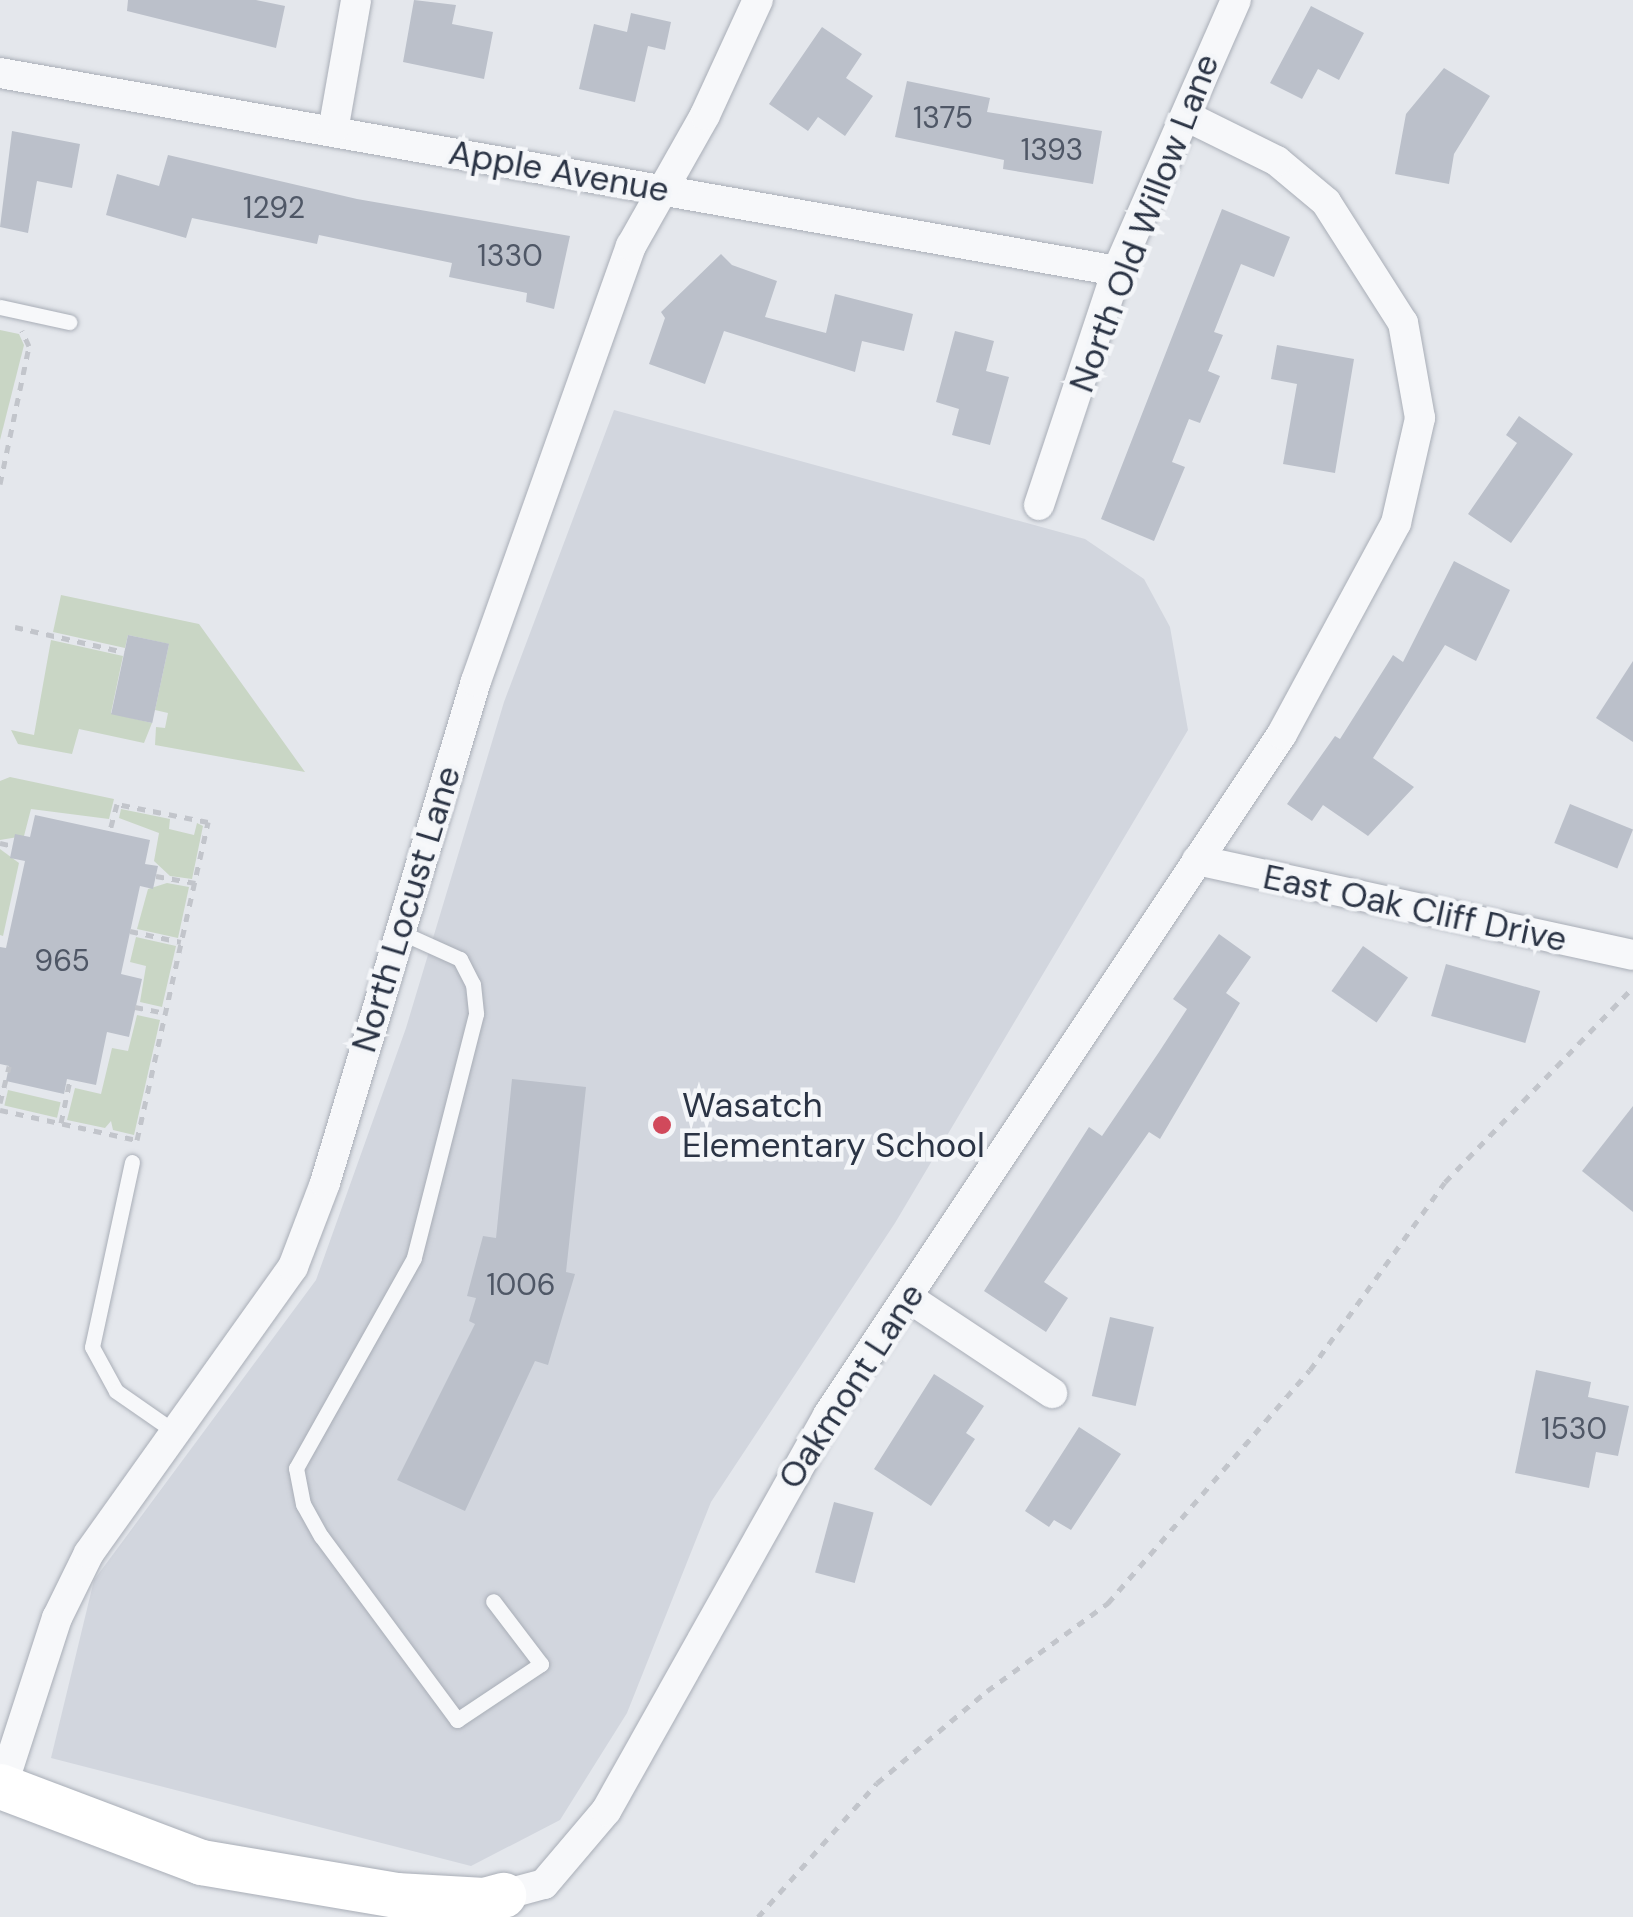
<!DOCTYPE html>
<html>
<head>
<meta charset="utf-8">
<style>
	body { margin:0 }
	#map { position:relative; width:1633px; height:1917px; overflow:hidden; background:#e4e7ec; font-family:"DM Sans",sans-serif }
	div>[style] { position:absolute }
	.built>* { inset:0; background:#d2d6de }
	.green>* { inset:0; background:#c9d6c5; transform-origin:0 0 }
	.building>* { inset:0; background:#bbc0ca; transform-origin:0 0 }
	.path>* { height:5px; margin-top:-2.5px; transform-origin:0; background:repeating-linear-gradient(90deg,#c2c5cb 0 8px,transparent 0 16px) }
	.roads { filter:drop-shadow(0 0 2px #a9aeb7) drop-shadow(0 0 2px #a9aeb7) }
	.lane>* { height:15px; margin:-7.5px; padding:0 7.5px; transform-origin:7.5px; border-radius:7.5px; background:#f7f8fa }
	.street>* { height:30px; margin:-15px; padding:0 15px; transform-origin:15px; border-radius:15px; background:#f7f8fa }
	.secondary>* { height:45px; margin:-22.5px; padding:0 22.5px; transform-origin:22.5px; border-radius:22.5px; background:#fff }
	.dots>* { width:28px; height:28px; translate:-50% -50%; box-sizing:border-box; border:5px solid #f4f6f9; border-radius:50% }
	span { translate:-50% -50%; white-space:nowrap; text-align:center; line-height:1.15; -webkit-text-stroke:9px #f4f6f9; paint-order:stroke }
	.number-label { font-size:30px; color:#4f5766 }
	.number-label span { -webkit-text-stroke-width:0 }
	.street-label { font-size:35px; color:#2b3445 }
	.poi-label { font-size:35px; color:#2b3445 }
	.left { translate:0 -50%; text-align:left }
</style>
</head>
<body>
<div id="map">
	<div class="built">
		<i style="clip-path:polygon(614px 410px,1085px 539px,1144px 579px,1170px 627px,1188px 730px,895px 1223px,711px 1502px,627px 1713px,560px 1820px,471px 1866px,51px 1758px,94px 1580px,316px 1280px,406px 1028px,504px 702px)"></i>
	</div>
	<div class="green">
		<i style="clip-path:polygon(0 330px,19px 334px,24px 345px,0 440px)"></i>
		<i style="clip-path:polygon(61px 595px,199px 624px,305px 772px,155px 745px,156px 727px,165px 728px,168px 713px,155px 710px,169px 644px,128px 635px,125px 648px,53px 632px)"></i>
		<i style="clip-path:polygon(51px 640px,123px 656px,111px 713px,152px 723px,144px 743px,79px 729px,72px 754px,18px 744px,11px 730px,34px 735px)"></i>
		<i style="clip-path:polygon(10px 777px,114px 799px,109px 819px,31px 809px,24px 836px,0 840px,0 781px)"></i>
		<i style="clip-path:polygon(121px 809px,170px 819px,169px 829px,194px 835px,197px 823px,203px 826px,192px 879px,170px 876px,154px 861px,159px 833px,119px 818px)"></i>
		<i style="clip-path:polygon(0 849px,19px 863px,3px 936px,0 935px)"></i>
		<i style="clip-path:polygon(167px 883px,189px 887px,178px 938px,137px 929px,148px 889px)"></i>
		<i style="clip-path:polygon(136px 937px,176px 946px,162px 1007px,140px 1002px,146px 966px,130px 962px)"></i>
		<i style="clip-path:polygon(137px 1015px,160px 1020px,134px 1135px,113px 1130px,111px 1121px,105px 1128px,67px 1120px,75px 1088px,101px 1094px,112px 1048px,128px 1051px)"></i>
		<i style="left:8px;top:1090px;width:54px;height:16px;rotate:13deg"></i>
	</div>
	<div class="building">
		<i style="clip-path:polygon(128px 0,256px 0,285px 6px,276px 48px,127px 11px)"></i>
		<i style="clip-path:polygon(414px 0,456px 5px,452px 24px,493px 32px,484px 79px,403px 62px)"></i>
		<i style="clip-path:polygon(1311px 6px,1364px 33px,1339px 80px,1318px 69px,1302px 99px,1270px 83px)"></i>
		<i style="clip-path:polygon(631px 13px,671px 22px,665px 50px,648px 46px,635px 102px,579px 89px,594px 24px,627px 32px)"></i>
		<i style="clip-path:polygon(822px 27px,862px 54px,846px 78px,873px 96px,845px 136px,818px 117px,808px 131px,769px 104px)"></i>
		<i style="clip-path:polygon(1444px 68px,1490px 96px,1454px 154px,1449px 184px,1395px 174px,1406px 114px)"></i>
		<i style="clip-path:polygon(907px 81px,990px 98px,987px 112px,1102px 131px,1093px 184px,1003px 169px,1004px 160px,895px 137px)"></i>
		<i style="clip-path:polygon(12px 131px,80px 144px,72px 188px,37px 181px,28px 233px,0 227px)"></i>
		<i style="clip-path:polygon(168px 155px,357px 199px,570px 236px,554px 309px,526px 302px,527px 293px,449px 277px,452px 263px,319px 235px,317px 244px,192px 218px,186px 238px,106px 215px,117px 174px,159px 186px)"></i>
		<i style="clip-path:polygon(1222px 209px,1290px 237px,1274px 277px,1241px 264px,1214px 332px,1223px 335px,1208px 371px,1220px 376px,1200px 423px,1189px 419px,1172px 462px,1185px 467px,1154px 541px,1101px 519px)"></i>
		<i style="clip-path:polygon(721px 254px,732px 265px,777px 281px,765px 317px,826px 333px,835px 294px,913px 314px,904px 351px,862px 341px,855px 372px,724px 331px,705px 384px,649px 364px,665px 318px,661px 312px)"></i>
		<i style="clip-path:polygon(955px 331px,994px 341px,986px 371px,1009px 377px,990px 445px,952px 435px,959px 409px,936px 402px)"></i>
		<i style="clip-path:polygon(1277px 345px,1354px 359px,1335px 473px,1283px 464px,1297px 384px,1271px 379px)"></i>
		<i style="clip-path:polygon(1519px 416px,1573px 454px,1511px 543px,1468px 514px,1517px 443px,1506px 435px)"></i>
		<i style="clip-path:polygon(1454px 561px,1510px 590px,1476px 661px,1445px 645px,1373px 758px,1414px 787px,1368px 836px,1323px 805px,1312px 821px,1287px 804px,1335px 736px,1340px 739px,1393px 655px,1403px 662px)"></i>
		<i style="left:128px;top:635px;width:42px;height:81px;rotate:12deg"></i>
		<i style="clip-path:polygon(1633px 661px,1633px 742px,1596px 718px)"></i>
		<i style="left:1570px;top:804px;width:68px;height:42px;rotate:22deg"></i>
		<i style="clip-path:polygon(35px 815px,150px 840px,145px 864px,158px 866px,153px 889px,140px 886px,121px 974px,142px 979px,129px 1037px,107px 1032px,96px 1085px,67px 1079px,64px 1094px,6px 1081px,9px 1066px,0 1064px,0 947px,6px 948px,25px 861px,10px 858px,15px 834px,30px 837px)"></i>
		<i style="clip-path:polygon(1219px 934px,1251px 957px,1226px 993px,1240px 1003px,1160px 1139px,1149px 1132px,1044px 1282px,1068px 1298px,1046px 1332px,984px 1291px,1089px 1127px,1102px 1136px,1159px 1052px,1187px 1009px,1173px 999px)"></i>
		<i style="left:1363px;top:946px;width:55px;height:55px;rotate:35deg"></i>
		<i style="left:1446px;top:964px;width:98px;height:54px;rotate:16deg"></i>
		<i style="clip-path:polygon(512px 1079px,586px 1087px,566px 1272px,575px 1274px,548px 1365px,535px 1361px,465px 1511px,397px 1480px,475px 1324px,469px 1321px,476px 1298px,467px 1296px,483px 1236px,496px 1238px)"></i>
		<i style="clip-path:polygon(1633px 1106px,1633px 1212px,1582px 1171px)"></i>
		<i style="left:1110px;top:1317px;width:45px;height:81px;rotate:13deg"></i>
		<i style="clip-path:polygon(1536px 1370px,1591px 1382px,1588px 1397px,1629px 1406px,1618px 1456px,1596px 1452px,1589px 1488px,1515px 1473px)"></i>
		<i style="clip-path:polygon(934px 1374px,984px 1406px,966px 1433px,975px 1439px,931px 1506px,874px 1469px)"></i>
		<i style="clip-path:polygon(1079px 1427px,1121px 1454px,1071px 1530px,1054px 1520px,1049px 1527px,1025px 1511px)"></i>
		<i style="left:834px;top:1502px;width:41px;height:73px;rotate:15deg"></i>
	</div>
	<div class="path">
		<i style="left:0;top:484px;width:141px;rotate:-78.1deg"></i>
		<i style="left:29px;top:346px;width:17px;rotate:-115deg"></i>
		<i style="left:15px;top:627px;width:112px;rotate:12.9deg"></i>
		<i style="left:0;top:843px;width:13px;rotate:13deg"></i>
		<i style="left:156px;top:876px;width:40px;rotate:10deg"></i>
		<i style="left:130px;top:931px;width:52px;rotate:12.2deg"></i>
		<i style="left:135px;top:1007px;width:32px;rotate:11deg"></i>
		<i style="left:0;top:1103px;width:38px;rotate:-76deg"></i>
		<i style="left:0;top:1110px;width:140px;rotate:12.4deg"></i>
		<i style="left:137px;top:1140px;width:326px;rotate:-77.4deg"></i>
		<i style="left:208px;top:822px;width:93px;rotate:-168.8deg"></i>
		<i style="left:117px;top:804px;width:28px;rotate:105deg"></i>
		<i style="left:61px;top:1123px;width:44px;rotate:-78.2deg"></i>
		<i style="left:758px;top:1917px;width:179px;rotate:-48.4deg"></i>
		<i style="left:877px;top:1783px;width:143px;rotate:-39.9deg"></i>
		<i style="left:987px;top:1691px;width:150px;rotate:-36deg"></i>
		<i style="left:1108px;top:1603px;width:308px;rotate:-49.1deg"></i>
		<i style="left:1310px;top:1370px;width:231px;rotate:-54.3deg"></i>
		<i style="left:1445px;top:1182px;width:271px;rotate:-46deg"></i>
	</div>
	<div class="roads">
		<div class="lane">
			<i style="left:0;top:307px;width:71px;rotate:12.3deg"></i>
			<i style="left:398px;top:931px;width:68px;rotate:24.3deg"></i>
			<i style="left:460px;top:959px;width:28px;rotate:63deg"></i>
			<i style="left:473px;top:984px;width:30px;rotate:84deg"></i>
			<i style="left:476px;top:1014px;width:252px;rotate:104.3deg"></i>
			<i style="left:414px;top:1258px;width:241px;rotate:119.3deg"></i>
			<i style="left:296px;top:1468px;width:37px;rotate:79deg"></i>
			<i style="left:303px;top:1504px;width:37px;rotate:61deg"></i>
			<i style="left:321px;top:1536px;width:229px;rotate:53.5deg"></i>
			<i style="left:457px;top:1720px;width:101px;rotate:-33.7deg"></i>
			<i style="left:541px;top:1664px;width:79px;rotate:-127.3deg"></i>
			<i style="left:132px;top:1162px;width:189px;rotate:102.2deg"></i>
			<i style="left:92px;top:1347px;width:50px;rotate:61.4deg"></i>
			<i style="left:116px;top:1391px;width:72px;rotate:34.8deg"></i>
		</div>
		<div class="street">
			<i style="left:0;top:73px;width:1134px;rotate:10.05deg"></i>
			<i style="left:333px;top:131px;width:133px;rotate:-80deg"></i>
			<i style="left:1039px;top:505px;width:247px;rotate:-71.6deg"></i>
			<i style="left:1117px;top:271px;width:296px;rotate:-66.3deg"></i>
			<i style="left:1197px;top:860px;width:446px;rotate:12.3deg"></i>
			<i style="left:909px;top:1298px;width:172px;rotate:33.6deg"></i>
			<i style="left:2px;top:1787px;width:178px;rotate:-72deg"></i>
			<i style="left:57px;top:1618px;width:72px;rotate:-63.8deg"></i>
			<i style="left:89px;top:1553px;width:351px;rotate:-54.5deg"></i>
			<i style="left:293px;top:1267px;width:90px;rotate:-69.1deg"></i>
			<i style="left:325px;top:1183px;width:524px;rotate:-73.26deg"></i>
			<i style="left:476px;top:681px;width:462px;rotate:-70.4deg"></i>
			<i style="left:631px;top:246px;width:150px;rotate:-60.5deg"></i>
			<i style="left:705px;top:115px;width:127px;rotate:-65.3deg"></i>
			<i style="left:503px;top:1895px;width:42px;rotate:-15deg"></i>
			<i style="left:544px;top:1884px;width:96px;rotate:-49.7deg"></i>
			<i style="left:606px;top:1811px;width:454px;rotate:-60.7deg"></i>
			<i style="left:828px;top:1415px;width:818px;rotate:-56.31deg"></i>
			<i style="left:1282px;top:734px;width:240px;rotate:-61.6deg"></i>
			<i style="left:1396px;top:523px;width:108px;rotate:-77.1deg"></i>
			<i style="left:1420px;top:418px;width:97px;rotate:-100.1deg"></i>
			<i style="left:1403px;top:323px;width:143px;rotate:-122.5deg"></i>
			<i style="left:1326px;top:202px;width:64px;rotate:-140.1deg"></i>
			<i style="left:1277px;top:161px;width:99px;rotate:-153.7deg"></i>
		</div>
		<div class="secondary">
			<i style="left:0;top:1786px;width:215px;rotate:20.7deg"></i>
			<i style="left:201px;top:1862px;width:198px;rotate:9.6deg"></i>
			<i style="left:396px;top:1895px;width:88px;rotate:3.3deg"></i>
			<i style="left:484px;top:1900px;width:20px;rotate:-15deg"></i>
		</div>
	</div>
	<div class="dots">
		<i style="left:662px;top:1125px;background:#d1495b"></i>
	</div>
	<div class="number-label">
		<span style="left:943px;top:118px">1375</span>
		<span style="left:1052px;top:150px">1393</span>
		<span style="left:274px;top:208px">1292</span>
		<span style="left:510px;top:256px">1330</span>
		<span style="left:62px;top:961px">965</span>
		<span style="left:521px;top:1285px">1006</span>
		<span style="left:1574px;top:1429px">1530</span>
	</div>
	<div class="street-label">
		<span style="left:559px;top:171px;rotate:10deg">Apple Avenue</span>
		<span style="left:1144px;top:223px;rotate:-69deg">North Old Willow Lane</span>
		<span style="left:1415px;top:908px;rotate:12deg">East Oak Cliff Drive</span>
		<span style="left:406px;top:909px;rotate:-73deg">North Locust Lane</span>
		<span style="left:851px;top:1386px;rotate:-57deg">Oakmont Lane</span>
	</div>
	<div class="poi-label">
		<span class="left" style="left:682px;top:1125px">Wasatch<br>Elementary School</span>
	</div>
</div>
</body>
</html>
